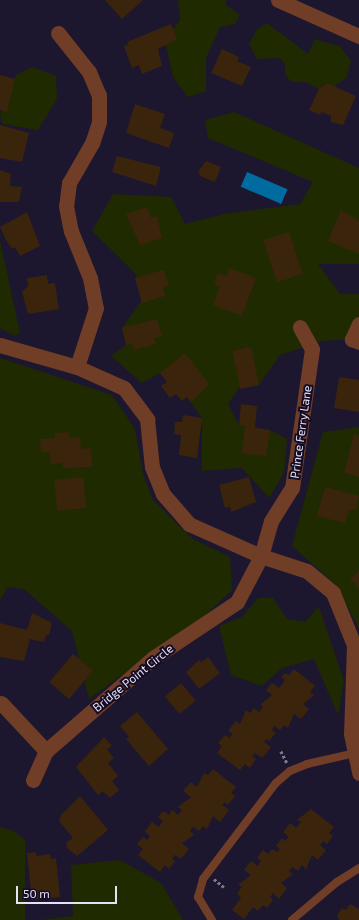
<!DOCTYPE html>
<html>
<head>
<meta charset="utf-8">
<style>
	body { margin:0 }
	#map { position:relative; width:359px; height:920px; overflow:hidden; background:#1d162f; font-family:"Exo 2",sans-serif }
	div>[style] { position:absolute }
	.green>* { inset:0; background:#202a01 }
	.water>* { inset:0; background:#006ba0; transform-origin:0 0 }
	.building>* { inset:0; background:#3b240c; transform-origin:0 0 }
	.path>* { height:2.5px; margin-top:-1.25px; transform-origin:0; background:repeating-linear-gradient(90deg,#7f798f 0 3px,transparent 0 5px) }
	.lane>* { height:8px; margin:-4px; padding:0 4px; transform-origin:4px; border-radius:4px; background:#703d26 }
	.street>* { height:15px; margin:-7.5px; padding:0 7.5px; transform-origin:7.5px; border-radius:7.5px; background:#703d26 }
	span { translate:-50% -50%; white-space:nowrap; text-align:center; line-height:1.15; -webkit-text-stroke:4px #140c25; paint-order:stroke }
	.street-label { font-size:12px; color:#e6e2f5 }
	.scale { position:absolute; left:16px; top:886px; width:101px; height:18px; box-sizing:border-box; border:2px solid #e6e2f5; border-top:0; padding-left:5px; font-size:12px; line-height:14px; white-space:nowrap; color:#e6e2f5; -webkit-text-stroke:3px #140c25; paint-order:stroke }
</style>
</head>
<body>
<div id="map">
	<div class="green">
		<i style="clip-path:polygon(178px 0,226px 0,226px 5px,240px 15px,235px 24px,220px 27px,206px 58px,206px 91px,188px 97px,173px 77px,165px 40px,180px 20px)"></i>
		<i style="clip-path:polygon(267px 23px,308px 54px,315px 39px,339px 46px,351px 60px,347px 77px,332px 88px,327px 83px,323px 85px,321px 90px,305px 82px,292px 82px,285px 75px,285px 64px,280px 58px,257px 59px,249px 44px,257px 29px)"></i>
		<i style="clip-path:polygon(32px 67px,56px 76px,57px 99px,38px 130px,2px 124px,0 114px,16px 75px)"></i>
		<i style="clip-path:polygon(234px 112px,359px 168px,359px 264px,318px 264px,340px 294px,359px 294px,359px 324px,352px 339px,323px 341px,280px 355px,259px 385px,239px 388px,228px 404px,239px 425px,270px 430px,287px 439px,284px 473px,269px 498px,242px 468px,202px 471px,202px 418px,187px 397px,160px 373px,142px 383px,111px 356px,126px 345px,122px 328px,142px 300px,136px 274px,92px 231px,113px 194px,171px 197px,185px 224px,224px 214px,300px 204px,313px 182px,208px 138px,205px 120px)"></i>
		<i style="clip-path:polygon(0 240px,20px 333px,15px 336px,0 328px)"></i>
		<i style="clip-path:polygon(0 358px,112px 395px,135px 429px,143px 473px,153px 500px,193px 539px,230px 557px,232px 590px,209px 612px,89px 699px,72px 631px,24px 589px,8px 587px,0 600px)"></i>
		<i style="clip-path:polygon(359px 427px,359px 629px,337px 586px,292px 546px,323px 432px)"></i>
		<i style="clip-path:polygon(258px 598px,273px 598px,287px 619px,305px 622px,319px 607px,344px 681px,338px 715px,314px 659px,282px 668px,262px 686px,231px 675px,219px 626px,242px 617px)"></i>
		<i style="clip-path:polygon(0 827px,11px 830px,25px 839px,25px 920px,0 920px)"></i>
		<i style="clip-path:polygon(120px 860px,161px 883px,183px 920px,41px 920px,73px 916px,71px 865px)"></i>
	</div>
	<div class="water">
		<i style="left:247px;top:172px;width:44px;height:16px;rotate:23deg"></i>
	</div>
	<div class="building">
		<i style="clip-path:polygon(105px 0,143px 0,122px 19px)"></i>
		<i style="clip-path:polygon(171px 24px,177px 39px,158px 49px,162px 66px,142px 74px,139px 65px,132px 68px,124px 46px,128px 45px,127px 42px)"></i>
		<i style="clip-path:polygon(222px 49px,239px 57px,237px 61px,251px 67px,242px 86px,211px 73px)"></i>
		<i style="clip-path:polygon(0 75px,15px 79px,7px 112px,0 110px)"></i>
		<i style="clip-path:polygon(327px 83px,356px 96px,343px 125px,331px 122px,331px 116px,322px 112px,320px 115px,309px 110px,319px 89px)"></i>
		<i style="clip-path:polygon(135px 104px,165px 114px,160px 128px,174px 133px,169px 148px,126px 133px)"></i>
		<i style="clip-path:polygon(0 125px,29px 133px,22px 162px,0 158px)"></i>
		<i style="clip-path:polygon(117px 156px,161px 167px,156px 186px,112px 172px)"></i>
		<i style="clip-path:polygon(206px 161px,221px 167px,215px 182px,200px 176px,198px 172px)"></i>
		<i style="clip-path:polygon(0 170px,11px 174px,10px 186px,22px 187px,19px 202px,0 202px)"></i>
		<i style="clip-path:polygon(147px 207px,151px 218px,157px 216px,162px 238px,140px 245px,126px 214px)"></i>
		<i style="clip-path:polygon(341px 210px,359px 221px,359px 254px,328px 241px)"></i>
		<i style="clip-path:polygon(27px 212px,40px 246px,20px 256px,15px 247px,12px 249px,6px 240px,0 227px)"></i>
		<i style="left:289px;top:232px;width:44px;height:27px;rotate:72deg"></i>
		<i style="clip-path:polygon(229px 268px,256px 278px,242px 316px,213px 305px,220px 286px,214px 284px,218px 273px,227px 276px)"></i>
		<i style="clip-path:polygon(164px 270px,169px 285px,163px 287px,165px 296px,142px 303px,135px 278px)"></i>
		<i style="clip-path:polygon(47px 275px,48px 284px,55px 283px,59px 309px,28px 314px,22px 292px,28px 286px,27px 278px)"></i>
		<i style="clip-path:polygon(157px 319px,162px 336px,154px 338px,156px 344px,134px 350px,132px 343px,126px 345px,122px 328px)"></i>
		<i style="left:251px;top:347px;width:39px;height:19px;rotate:78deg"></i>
		<i style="clip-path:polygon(185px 353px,209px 384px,191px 402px,187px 397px,182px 401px,176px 394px,170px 398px,161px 386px,167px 382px,160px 373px)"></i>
		<i style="clip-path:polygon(339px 377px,359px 380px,359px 412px,334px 408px)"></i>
		<i style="clip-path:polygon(241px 404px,257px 406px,255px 428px,270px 430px,266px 456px,242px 453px,245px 426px,239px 425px)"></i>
		<i style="clip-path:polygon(183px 415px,202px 418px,197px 458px,179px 455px,181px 435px,174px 434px,175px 422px,182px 422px)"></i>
		<i style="clip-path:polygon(69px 432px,70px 438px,80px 437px,81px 449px,91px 448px,92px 467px,63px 468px,63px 463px,51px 464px,50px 452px,41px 452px,40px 439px,55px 438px,55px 433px)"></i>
		<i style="clip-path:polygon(354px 434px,359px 435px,359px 477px,344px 473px)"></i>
		<i style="left:83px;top:477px;width:31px;height:29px;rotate:84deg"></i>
		<i style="clip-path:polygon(249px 477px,256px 502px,231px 512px,230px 507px,225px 508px,219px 485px)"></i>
		<i style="clip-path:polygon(325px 487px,359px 496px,356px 510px,349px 509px,345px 523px,317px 516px)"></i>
		<i style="clip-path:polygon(359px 571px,359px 589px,350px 579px)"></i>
		<i style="clip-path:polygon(32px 613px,52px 623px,49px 635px,46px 635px,44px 642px,30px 639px,24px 661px,0 657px,0 623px,27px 630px)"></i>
		<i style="left:73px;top:654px;width:26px;height:37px;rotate:40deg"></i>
		<i style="clip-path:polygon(208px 657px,220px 673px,199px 689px,186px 672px,199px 660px,202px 662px)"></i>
		<i style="clip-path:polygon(294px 669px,315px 686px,310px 692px,314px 695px,303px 704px,309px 709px,301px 719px,294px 714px,288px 728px,284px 725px,280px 730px,274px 726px,272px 730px,276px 733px,269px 741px,267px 739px,264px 742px,271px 747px,262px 758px,255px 753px,252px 757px,256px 759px,250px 768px,245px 764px,240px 770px,217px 753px,222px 746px,218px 743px,225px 735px,229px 738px,233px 734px,228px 731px,236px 721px,240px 724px,246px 710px,250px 713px,254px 708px,259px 712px,263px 707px,260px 705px,272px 695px,266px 690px,272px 683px,279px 688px,285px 680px,281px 677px,285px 673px,289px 675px)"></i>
		<i style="left:181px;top:683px;width:23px;height:21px;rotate:50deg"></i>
		<i style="clip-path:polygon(137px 712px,168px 749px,149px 766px,126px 739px,129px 737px,120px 726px)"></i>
		<i style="clip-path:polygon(104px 737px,112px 746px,107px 749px,114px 758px,108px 763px,118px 776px,112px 781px,119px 790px,110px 798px,103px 791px,98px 795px,76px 767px)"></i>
		<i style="clip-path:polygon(213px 769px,236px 787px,231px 793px,235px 796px,228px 805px,225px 802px,222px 805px,229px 810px,220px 822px,213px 816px,207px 829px,203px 826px,199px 831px,193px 827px,190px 831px,194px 835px,182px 843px,189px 849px,181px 859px,175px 855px,172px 858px,175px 861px,169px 869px,165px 865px,160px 872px,138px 855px,143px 849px,137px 844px,143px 837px,147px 840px,150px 836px,145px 831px,152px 822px,159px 827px,163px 821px,158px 817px,163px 811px,169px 815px,172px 810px,178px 815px,182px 810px,178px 807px,191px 797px,183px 791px,191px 782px,197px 787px,204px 773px,208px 775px)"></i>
		<i style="clip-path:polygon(80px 796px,108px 830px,77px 856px,67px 848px,66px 843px,73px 838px,59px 821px,61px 815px)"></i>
		<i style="clip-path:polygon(311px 809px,334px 827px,329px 833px,333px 836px,327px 844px,324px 841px,320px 845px,326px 850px,318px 860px,312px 855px,306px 869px,302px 865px,298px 871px,292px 867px,289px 871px,293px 874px,281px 883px,287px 888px,279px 899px,273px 893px,270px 897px,273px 900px,267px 908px,263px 905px,258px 911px,253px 907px,244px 919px,232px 910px,241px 898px,237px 893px,242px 887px,238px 885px,251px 875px,244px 870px,251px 861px,258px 866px,261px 861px,257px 858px,263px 850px,268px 854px,272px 849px,277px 852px,280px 849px,276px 846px,282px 838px,285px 841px,289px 837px,283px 832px,290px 823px,296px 828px,301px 822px,297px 820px)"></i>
		<i style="clip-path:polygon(36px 852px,36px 856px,50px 854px,51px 859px,56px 858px,60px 897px,32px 900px,27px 853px)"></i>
		<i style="clip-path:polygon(350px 904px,359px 909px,359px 920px,339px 920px,337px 915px,342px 908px,346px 910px)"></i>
	</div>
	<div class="path">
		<i style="left:281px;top:751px;width:13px;rotate:63deg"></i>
		<i style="left:214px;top:879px;width:13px;rotate:39deg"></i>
	</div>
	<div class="lane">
		<i style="left:212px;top:920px;width:27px;rotate:-121deg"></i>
		<i style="left:198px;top:897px;width:19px;rotate:-74deg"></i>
		<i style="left:203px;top:879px;width:121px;rotate:-52.8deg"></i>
		<i style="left:276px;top:783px;width:18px;rotate:-41deg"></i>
		<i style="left:290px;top:771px;width:18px;rotate:-22deg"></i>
		<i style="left:307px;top:764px;width:49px;rotate:-12.9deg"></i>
		<i style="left:292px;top:920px;width:59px;rotate:-40.2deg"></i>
		<i style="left:337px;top:882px;width:26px;rotate:-32deg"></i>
	</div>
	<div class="street">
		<i style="left:278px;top:0;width:89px;rotate:24deg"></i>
		<i style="left:58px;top:33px;width:50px;rotate:51.5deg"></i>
		<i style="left:89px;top:72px;width:25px;rotate:67deg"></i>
		<i style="left:99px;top:95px;width:27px;rotate:90deg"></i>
		<i style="left:99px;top:122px;width:22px;rotate:108deg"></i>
		<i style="left:92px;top:143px;width:46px;rotate:119.9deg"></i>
		<i style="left:69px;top:183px;width:23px;rotate:97deg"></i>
		<i style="left:66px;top:206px;width:25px;rotate:79deg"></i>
		<i style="left:71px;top:231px;width:51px;rotate:68deg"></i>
		<i style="left:90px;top:278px;width:31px;rotate:79deg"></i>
		<i style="left:96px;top:308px;width:62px;rotate:107.9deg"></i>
		<i style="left:359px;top:324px;width:17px;rotate:115deg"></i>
		<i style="left:352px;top:339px;width:8px;rotate:23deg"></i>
		<i style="left:0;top:345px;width:80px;rotate:15.9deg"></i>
		<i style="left:77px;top:367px;width:51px;rotate:24.1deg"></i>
		<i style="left:124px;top:388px;width:39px;rotate:53deg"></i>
		<i style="left:147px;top:419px;width:48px;rotate:84.1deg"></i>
		<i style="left:152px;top:467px;width:29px;rotate:68deg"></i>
		<i style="left:163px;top:494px;width:40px;rotate:49deg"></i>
		<i style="left:189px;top:524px;width:79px;rotate:24deg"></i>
		<i style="left:261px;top:556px;width:48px;rotate:18.1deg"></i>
		<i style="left:307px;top:571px;width:34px;rotate:40deg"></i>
		<i style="left:333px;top:593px;width:56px;rotate:68deg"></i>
		<i style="left:354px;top:645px;width:89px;rotate:91.9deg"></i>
		<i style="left:351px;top:734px;width:40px;rotate:78deg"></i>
		<i style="left:1px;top:703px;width:66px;rotate:46.8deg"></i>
		<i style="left:46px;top:751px;width:142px;rotate:-41deg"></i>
		<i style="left:153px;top:658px;width:101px;rotate:-33.7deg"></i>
		<i style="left:237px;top:602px;width:52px;rotate:-62.4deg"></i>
		<i style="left:261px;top:556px;width:36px;rotate:-74deg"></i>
		<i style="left:271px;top:521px;width:39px;rotate:-58deg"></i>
		<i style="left:292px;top:488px;width:140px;rotate:-81.8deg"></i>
		<i style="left:312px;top:349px;width:25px;rotate:-119deg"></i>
		<i style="left:33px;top:780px;width:32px;rotate:-66deg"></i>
	</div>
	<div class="street-label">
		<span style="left:301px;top:432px;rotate:-82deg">Prince Ferry Lane</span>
		<span style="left:133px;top:678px;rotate:-39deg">Bridge Point Circle</span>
	</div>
	<div class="scale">50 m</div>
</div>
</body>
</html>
